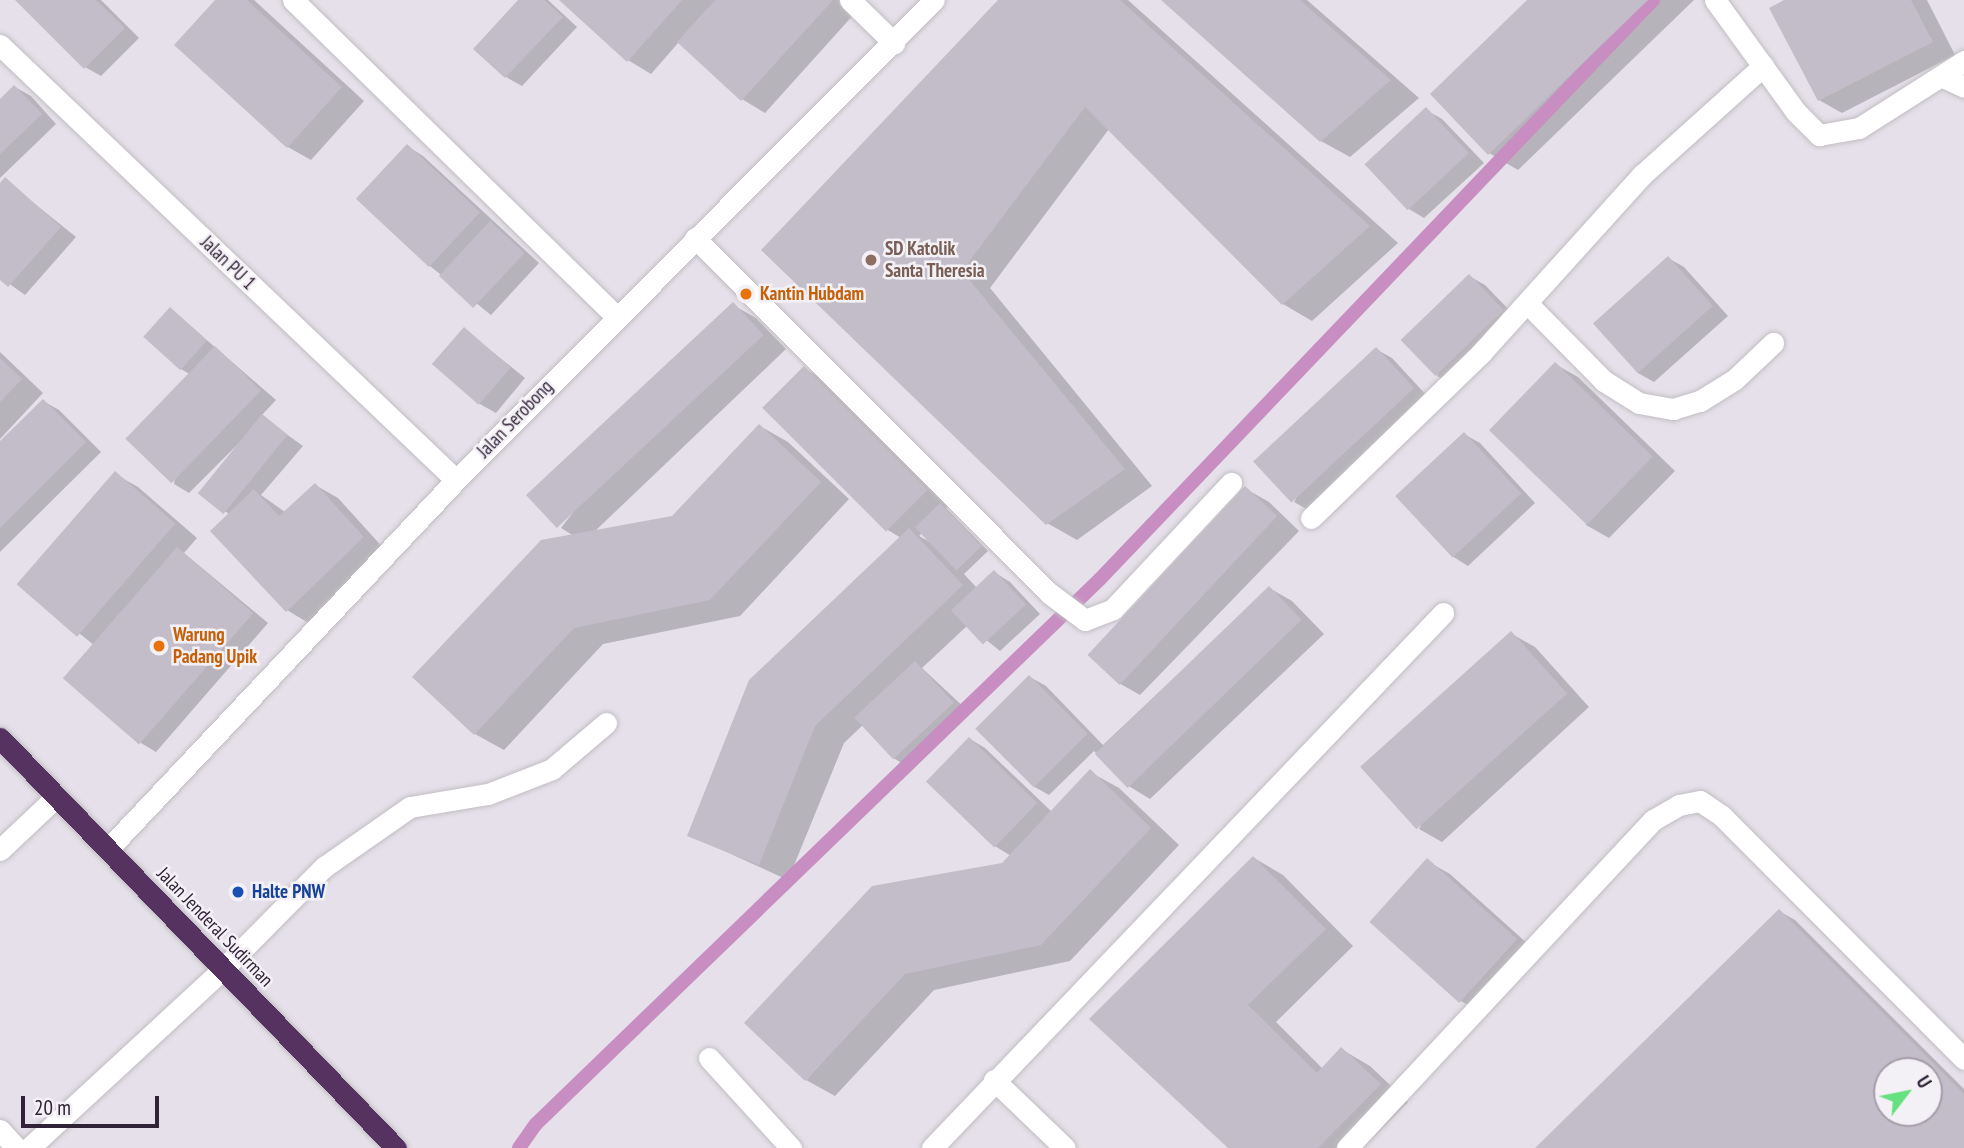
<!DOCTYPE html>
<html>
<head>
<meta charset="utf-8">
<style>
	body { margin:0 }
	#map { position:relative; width:1964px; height:1148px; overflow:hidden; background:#e5e0e9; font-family:"PT Sans Narrow",sans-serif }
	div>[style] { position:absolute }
	.shadow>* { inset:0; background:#0003 }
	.stream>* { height:14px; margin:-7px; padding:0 7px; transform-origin:7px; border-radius:7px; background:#c88ec1 }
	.building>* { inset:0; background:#c3bdc9; transform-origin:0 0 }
	.roads { filter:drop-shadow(0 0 2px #c1bdc3) drop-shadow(0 0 2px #c1bdc3) }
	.minor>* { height:21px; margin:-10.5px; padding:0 10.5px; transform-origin:10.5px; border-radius:10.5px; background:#fff }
	.highway>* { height:21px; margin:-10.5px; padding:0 10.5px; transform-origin:10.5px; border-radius:10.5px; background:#553260 }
	.dots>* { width:19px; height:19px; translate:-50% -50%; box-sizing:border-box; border:4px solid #f3f0f6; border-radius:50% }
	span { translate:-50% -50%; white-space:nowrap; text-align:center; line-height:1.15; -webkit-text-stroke:5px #f3f0f6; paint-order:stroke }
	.education-label { font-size:19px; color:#785e54; font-weight:700 }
	.left { translate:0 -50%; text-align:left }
	.street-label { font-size:19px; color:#312337 }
	.food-label { font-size:19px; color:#c56008; font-weight:700 }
	.transit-label { font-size:19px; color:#164399; font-weight:700 }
	.north { position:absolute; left:1873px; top:1057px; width:70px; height:70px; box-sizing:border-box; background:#f3f0f6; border:2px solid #a59eaa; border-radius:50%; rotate:58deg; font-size:19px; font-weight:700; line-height:28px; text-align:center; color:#312337 }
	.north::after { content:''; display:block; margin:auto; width:24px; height:32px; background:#66e180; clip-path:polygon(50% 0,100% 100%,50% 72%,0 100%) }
	.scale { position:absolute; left:21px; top:1096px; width:138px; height:32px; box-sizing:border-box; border:4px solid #312337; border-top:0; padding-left:9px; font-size:21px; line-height:24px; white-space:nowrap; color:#312337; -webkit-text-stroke:5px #f3f0f6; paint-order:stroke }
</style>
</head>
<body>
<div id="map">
	<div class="shadow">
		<i style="clip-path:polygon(18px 0,101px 0,139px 38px,101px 76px,85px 67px)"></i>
		<i style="clip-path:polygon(218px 0,254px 0,364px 101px,311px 160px,288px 147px,176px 45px)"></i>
		<i style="clip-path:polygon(521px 0,548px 0,577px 27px,522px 86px,506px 77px)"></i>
		<i style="clip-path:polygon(561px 0,843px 0,856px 12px,765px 113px,742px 99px,679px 42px,651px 74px,628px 60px)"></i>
		<i style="clip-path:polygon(1000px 0,1128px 0,1398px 243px,1312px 321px,1283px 304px,1109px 129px,990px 288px,1152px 486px,1077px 540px,1047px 523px,764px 249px)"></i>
		<i style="clip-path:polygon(1164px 0,1307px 0,1419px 98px,1350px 157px,1321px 141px)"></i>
		<i style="clip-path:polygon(1530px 0,1694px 0,1518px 170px,1489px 153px)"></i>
		<i style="clip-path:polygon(1788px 0,1927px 0,1955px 55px,1842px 113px,1819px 100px)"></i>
		<i style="clip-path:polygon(15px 87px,31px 96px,56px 124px,0 178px,0 101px)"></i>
		<i style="clip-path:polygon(1426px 110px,1442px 119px,1484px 163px,1424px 218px,1409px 209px)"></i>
		<i style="clip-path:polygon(407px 146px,423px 156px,539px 263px,491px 315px,430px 266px)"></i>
		<i style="clip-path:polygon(5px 180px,76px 237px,25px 295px,0 277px,0 185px)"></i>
		<i style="clip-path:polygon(1668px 258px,1684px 267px,1728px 316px,1654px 382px,1638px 373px)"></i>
		<i style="clip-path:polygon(1469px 276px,1485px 285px,1518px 319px,1453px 385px,1437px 376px)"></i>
		<i style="clip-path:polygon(733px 305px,756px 318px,786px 349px,594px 532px,672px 518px,760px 426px,788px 442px,849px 499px,740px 616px,603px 644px,504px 750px,475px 734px,574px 536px,561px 528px)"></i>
		<i style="clip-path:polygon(171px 309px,276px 400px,261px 416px,303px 446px,261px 495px,285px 512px,315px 485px,338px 498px,386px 551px,310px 624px,287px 610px,230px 515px,201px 492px,252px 430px,189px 493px,174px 484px,191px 375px,181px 369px)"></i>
		<i style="clip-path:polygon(464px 329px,525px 378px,496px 413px,480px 404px)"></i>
		<i style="clip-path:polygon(1376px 349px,1392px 358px,1429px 398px,1310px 511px,1294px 502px)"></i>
		<i style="clip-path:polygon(0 352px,43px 393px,0 439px)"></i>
		<i style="clip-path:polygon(1555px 364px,1578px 377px,1675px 471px,1609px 538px,1586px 525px)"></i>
		<i style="clip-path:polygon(evenodd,805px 369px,828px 382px,950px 504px,946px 508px,988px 551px,964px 574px,977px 588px,994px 572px,1010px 582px,1040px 614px,1000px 651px,968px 625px,922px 668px,969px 712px,910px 768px,895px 759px,863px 725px,844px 743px,788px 880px,689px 835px,901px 538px,888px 530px,805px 369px,922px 533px,930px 542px,919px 536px,922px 533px)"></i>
		<i style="clip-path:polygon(43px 401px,59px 410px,101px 452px,0 552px,0 444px)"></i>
		<i style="clip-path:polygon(1464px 434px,1480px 443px,1535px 503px,1468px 566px,1452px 556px)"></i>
		<i style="clip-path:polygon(115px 474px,138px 487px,197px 538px,184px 553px,268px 623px,156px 752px,141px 743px,95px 646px,20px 585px)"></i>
		<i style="clip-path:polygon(1246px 489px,1269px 502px,1299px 531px,1140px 695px,1117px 682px)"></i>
		<i style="clip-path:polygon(1269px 588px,1292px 601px,1324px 634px,1150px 799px,1127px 785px,1094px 751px,1049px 795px,1033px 786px,1030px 677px,1046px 686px,1103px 745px)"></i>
		<i style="clip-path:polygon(1512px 634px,1535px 647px,1589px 707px,1442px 842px,1419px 829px)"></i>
		<i style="clip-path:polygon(970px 739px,985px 748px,1052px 812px,1090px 772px,1119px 788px,1179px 845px,1070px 961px,934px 990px,835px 1096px,806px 1080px,1011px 856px,995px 846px)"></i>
		<i style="clip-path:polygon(1254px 858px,1283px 875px,1353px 946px,1276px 1022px,1323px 1069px,1341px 1049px,1370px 1066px,1408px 1102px,1363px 1148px,1231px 1148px)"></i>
		<i style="clip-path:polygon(1427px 861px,1450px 874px,1539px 954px,1484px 1015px,1461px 1001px)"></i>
		<i style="clip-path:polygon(evenodd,1779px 911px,1795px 920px,1964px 1089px,1964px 1148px,1538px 1148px,1779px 911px,1887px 1071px,1929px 1071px,1929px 1113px,1887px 1113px,1887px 1071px)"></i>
	</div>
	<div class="stream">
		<i style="left:519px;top:1148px;width:29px;rotate:-55deg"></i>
		<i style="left:536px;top:1124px;width:784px;rotate:-44.02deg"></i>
		<i style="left:1100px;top:579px;width:801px;rotate:-46.32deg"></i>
	</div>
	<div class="building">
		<i style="clip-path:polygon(15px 0,96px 0,125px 28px,84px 69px)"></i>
		<i style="clip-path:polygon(215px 0,247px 0,342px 87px,287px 148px,174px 45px)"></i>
		<i style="clip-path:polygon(518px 0,544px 0,563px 17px,505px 78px,473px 49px)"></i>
		<i style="clip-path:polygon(559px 0,682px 0,627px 62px)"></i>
		<i style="clip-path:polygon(715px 0,833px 0,741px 101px,677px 42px)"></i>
		<i style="clip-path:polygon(998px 0,1120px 0,1370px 226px,1282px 305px,1085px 107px,962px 271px,1125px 469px,1046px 525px,761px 250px)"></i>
		<i style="clip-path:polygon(1161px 0,1300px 0,1391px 80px,1320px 142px)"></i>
		<i style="clip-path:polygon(1527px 0,1648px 0,1488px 155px,1430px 94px)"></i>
		<i style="clip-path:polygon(1784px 0,1911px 0,1933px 42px,1818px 101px,1769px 8px)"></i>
		<i style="clip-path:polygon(14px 85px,42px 114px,0 154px,0 99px)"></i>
		<i style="left:1426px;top:107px;width:63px;height:84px;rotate:47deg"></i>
		<i style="left:407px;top:144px;width:100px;height:75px;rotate:43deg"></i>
		<i style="clip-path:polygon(5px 177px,61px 227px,8px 287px,0 280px,0 183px)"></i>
		<i style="left:490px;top:221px;width:47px;height:75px;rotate:43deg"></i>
		<i style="left:1668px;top:256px;width:67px;height:101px;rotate:48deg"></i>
		<i style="left:1469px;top:274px;width:50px;height:95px;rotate:46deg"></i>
		<i style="left:733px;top:302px;width:45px;height:283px;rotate:47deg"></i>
		<i style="left:170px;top:307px;width:50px;height:40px;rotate:42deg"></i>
		<i style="left:464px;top:327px;width:62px;height:49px;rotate:41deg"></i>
		<i style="left:215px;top:346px;width:64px;height:129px;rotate:44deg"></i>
		<i style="left:1376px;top:347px;width:56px;height:168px;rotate:47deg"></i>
		<i style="clip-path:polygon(0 358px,22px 379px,0 402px)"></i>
		<i style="left:1555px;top:362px;width:136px;height:95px;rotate:44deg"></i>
		<i style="left:804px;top:366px;width:175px;height:59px;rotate:45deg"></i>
		<i style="clip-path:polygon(43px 399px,86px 442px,0 528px,0 441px)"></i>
		<i style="left:262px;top:414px;width:33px;height:102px;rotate:39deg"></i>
		<i style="clip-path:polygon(759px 424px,821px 482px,710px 600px,574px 628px,474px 735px,412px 677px,541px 540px,672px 516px)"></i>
		<i style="left:1464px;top:432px;width:84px;height:94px;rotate:47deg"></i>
		<i style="left:115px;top:471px;width:80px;height:150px;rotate:41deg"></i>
		<i style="clip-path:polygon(315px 483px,364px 537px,286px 612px,210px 531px,254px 489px,279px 516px)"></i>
		<i style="left:1245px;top:486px;width:44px;height:231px;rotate:43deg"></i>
		<i style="left:940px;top:503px;width:60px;height:35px;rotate:46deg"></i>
		<i style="clip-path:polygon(909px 528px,963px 585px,815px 726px,759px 865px,687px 836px,749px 680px)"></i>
		<i style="left:177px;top:547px;width:101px;height:174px;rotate:41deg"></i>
		<i style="left:994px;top:570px;width:47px;height:59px;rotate:47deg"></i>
		<i style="left:1269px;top:586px;width:47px;height:242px;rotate:46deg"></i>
		<i style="left:1511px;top:631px;width:84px;height:203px;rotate:48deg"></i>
		<i style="left:915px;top:661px;width:57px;height:83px;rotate:47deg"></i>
		<i style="left:1029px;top:675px;width:83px;height:76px;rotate:45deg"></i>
		<i style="left:969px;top:737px;width:95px;height:62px;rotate:44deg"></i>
		<i style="clip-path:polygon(1090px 769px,1151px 828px,1041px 945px,905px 974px,805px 1081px,744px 1023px,872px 886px,1002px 863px)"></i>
		<i style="clip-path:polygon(1253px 856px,1326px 929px,1248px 1005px,1317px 1073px,1341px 1047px,1381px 1084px,1318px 1148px,1228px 1148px,1089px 1019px)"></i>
		<i style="left:1427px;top:858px;width:121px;height:86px;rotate:42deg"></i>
		<i style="clip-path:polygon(evenodd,1779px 909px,1964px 1094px,1964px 1148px,1535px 1148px,1779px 909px,1887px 1071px,1929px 1071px,1929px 1113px,1887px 1113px,1887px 1071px)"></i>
	</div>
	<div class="roads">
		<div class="minor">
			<i style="left:293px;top:0;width:452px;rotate:44.4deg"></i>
			<i style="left:850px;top:0;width:62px;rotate:44.3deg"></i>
			<i style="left:1715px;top:0;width:138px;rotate:54.1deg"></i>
			<i style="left:1796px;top:112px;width:33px;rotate:45deg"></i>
			<i style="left:1819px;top:135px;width:41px;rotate:-9.9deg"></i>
			<i style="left:1859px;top:128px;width:125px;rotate:-32.5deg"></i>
			<i style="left:0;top:45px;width:630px;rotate:43.65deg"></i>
			<i style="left:1943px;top:77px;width:23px;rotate:25deg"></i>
			<i style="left:695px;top:238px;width:501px;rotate:45.08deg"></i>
			<i style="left:1049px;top:593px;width:45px;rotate:36.9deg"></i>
			<i style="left:1085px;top:620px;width:30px;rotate:-21deg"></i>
			<i style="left:1113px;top:609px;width:173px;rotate:-46.9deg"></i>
			<i style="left:1527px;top:303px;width:110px;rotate:45.4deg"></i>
			<i style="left:1604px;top:381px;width:41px;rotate:32.2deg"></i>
			<i style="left:1639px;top:403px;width:35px;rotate:10deg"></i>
			<i style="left:1673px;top:409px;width:28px;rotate:-17deg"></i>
			<i style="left:1700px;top:401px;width:40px;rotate:-32deg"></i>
			<i style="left:1734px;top:380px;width:54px;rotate:-43.5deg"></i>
			<i style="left:1311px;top:518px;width:238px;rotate:-44.1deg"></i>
			<i style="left:1482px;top:352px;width:239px;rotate:-47.9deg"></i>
			<i style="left:1642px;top:175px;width:163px;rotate:-42deg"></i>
			<i style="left:108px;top:849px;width:507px;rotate:-46.68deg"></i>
			<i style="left:456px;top:480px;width:677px;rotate:-45.12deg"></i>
			<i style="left:0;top:850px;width:77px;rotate:-43.4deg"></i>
			<i style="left:709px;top:1058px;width:122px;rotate:47.7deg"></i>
			<i style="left:994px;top:1080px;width:98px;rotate:43.8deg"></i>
			<i style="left:0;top:1130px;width:24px;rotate:48deg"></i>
			<i style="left:29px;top:1148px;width:264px;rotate:-42.7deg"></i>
			<i style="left:223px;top:969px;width:144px;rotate:-45.3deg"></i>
			<i style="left:324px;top:867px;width:105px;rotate:-34.9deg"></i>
			<i style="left:410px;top:807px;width:79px;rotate:-9.5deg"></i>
			<i style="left:488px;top:794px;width:69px;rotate:-21.3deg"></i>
			<i style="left:552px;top:769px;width:71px;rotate:-40.4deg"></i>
			<i style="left:932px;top:1148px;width:740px;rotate:-46.31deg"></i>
			<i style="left:1347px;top:1148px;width:449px;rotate:-47deg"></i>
			<i style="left:1653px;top:820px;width:30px;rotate:-30deg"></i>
			<i style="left:1679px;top:805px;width:21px;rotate:-11deg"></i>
			<i style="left:1700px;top:801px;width:27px;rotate:34deg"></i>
			<i style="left:1722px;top:816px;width:343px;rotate:45.1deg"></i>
		</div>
		<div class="highway">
			<i style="left:0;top:738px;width:570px;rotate:46deg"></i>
		</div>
	</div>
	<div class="dots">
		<i style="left:871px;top:260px;background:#8d6e63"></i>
		<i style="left:746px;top:294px;background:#e8710a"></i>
		<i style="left:159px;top:646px;background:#e8710a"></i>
		<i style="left:238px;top:892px;background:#1a4fb4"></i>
	</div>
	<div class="education-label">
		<span class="left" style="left:885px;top:260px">SD Katolik<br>Santa Theresia</span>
	</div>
	<div class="street-label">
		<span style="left:228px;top:263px;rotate:44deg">Jalan PU 1</span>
		<span style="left:515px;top:419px;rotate:-46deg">Jalan Serobong</span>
		<span style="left:215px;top:927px;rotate:46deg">Jalan Jenderal Sudirman</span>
	</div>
	<div class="food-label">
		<span class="left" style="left:760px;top:294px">Kantin Hubdam</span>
		<span class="left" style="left:173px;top:646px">Warung<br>Padang Upik</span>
	</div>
	<div class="transit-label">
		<span class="left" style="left:252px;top:892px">Halte PNW</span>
	</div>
	<div class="north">U</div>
	<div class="scale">20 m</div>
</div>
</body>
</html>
